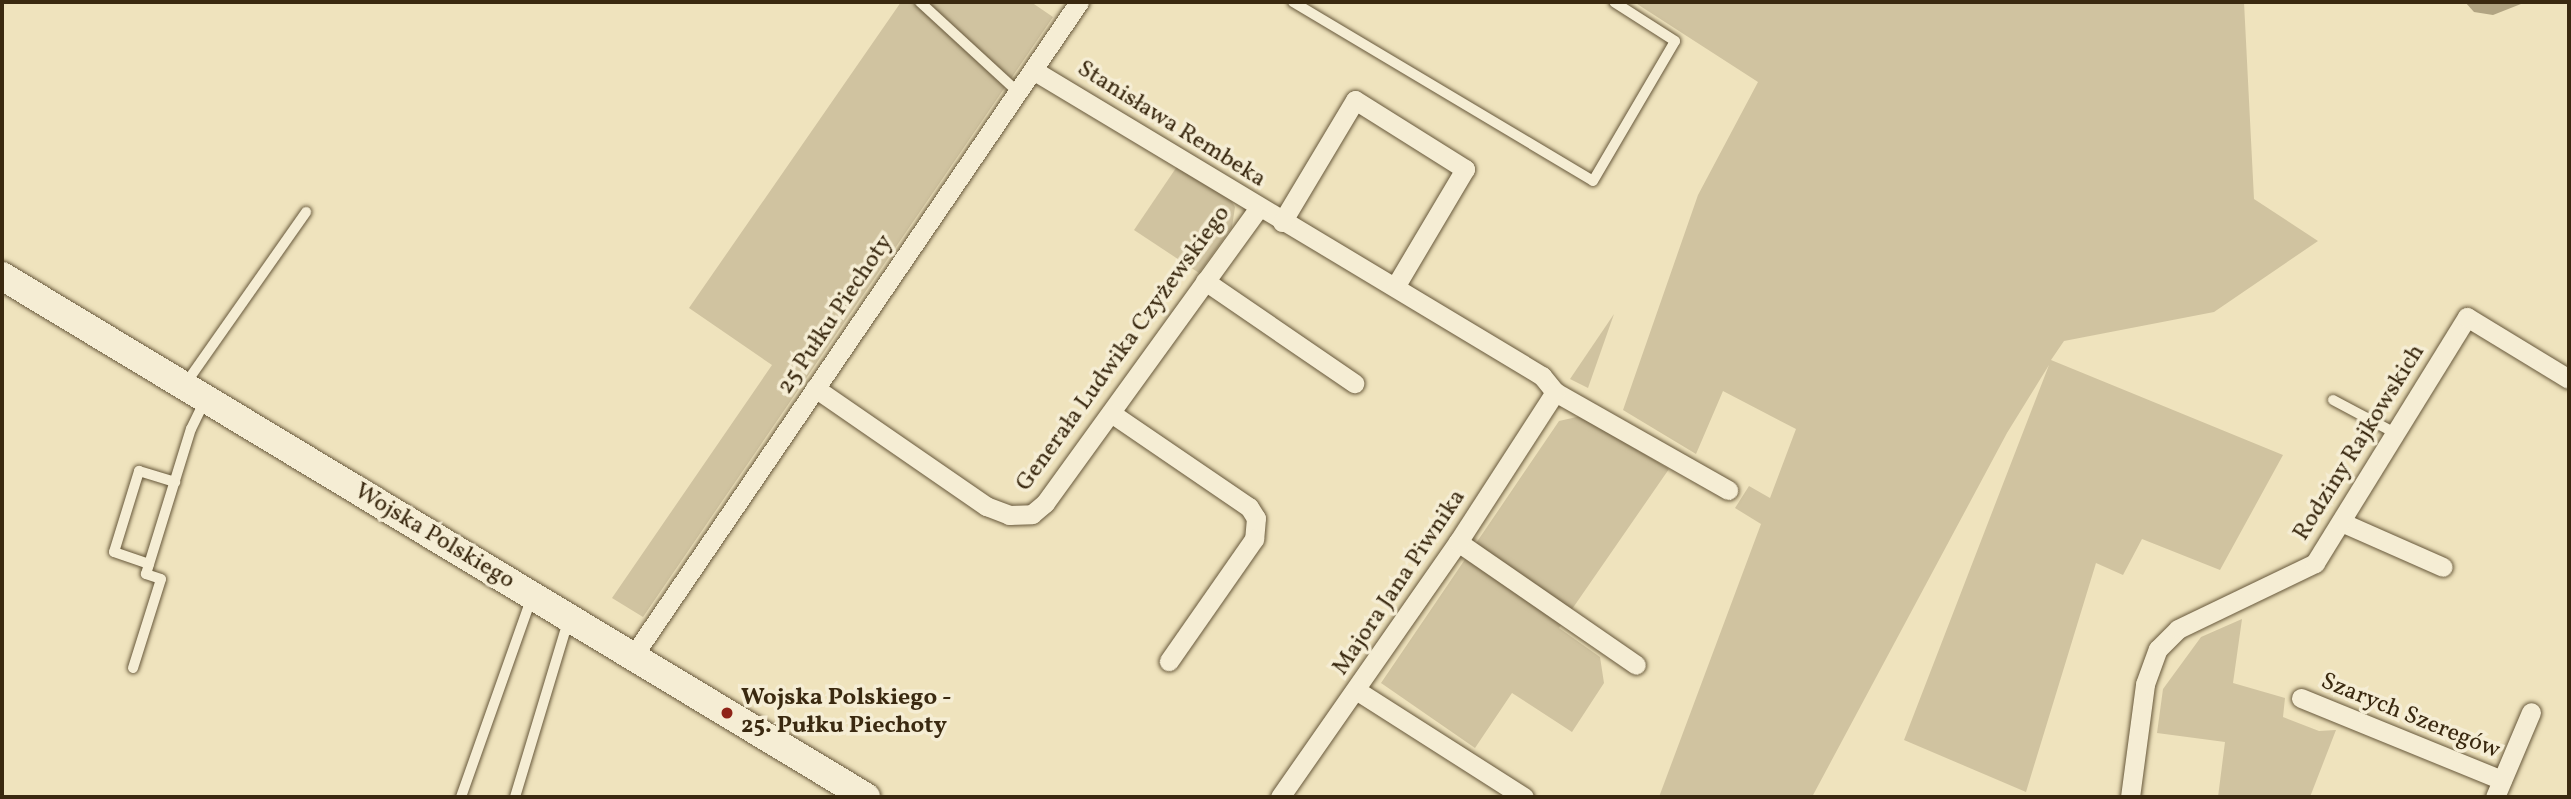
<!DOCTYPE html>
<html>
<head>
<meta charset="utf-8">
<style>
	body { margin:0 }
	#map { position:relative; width:2571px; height:799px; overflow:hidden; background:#efe3bd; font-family:Vollkorn,serif }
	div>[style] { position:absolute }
	.green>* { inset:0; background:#d0c3a0 }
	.water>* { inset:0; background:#b1a482 }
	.roads { filter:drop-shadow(0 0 2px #67583b) drop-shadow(0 0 2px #67583b) }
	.service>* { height:10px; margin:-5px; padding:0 5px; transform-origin:5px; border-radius:5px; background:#f5edd4 }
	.minor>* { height:19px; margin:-9.5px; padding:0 9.5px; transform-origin:9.5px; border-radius:9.5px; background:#f5edd4 }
	.secondary>* { height:28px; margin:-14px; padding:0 14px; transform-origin:14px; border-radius:14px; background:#f5edd4 }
	.dots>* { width:19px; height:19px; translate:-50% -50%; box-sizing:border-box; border:4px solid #f5edd4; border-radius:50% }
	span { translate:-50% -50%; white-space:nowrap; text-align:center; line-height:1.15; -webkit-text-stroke:7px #f5edd4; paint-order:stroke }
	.street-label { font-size:24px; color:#3a2910 }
	.poi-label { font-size:24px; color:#3a2910; font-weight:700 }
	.left { translate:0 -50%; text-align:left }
	.frame { position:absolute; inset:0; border:4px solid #3a2910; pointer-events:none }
</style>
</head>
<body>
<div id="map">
	<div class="green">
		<i style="clip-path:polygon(901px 2px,1031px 2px,1053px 17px,643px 617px,612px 598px,772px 365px,689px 308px)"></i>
		<i style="clip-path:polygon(1634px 2px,2244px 2px,2254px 199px,2318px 241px,2214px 312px,2064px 341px,2051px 360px,2283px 455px,2220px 570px,2142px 539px,2123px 575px,2096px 563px,2026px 792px,1904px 740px,2049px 365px,2007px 433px,1812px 797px,1659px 797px,1761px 524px,1735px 508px,1749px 486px,1770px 498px,1796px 429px,1723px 391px,1696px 454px,1623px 410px,1698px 195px,1758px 82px)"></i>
		<i style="clip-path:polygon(1178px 165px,1229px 197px,1235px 207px,1232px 227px,1199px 273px,1134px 230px)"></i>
		<i style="clip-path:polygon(1614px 314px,1588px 388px,1570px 379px)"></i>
		<i style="clip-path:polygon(1581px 416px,1669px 469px,1559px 628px,1600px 657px,1604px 683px,1572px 732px,1512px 693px,1475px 748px,1381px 683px,1559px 421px)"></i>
		<i style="clip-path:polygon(2242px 619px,2233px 683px,2285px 698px,2283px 717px,2319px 731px,2336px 730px,2310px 797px,2218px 797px,2225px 742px,2157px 733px,2163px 689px,2201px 637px)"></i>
	</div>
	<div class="water">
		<i style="clip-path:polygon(2465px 2px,2526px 2px,2493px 15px,2474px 12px)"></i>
	</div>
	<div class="roads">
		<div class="service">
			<i style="left:920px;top:2px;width:133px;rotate:42.6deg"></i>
			<i style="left:1293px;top:2px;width:349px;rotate:30.8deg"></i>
			<i style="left:1593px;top:181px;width:162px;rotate:-59.6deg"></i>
			<i style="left:1675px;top:41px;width:72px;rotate:-147.4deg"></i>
			<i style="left:186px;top:383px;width:209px;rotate:-54.9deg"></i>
			<i style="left:2333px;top:400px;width:70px;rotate:28deg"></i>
			<i style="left:149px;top:564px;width:37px;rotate:-161deg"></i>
			<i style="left:114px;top:552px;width:85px;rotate:-72.8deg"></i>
			<i style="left:139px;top:471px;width:38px;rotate:17deg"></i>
			<i style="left:133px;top:668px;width:93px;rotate:-72.5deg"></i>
			<i style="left:161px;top:579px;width:16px;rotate:-162deg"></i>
			<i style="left:146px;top:574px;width:152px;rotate:-72.8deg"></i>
			<i style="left:191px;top:429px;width:32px;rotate:-64deg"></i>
			<i style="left:461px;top:797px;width:210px;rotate:-70.5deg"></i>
			<i style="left:515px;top:797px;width:183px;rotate:-73.2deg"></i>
		</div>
		<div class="minor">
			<i style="left:1033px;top:70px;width:594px;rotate:31.01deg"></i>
			<i style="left:1542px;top:376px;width:21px;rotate:51deg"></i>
			<i style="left:1555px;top:392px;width:199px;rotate:29.5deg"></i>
			<i style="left:1282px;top:222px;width:142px;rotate:-59.1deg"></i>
			<i style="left:1355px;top:100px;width:130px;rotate:32.1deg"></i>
			<i style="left:1465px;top:169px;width:137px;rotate:120.7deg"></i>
			<i style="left:1205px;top:281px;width:181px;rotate:34.4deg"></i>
			<i style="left:815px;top:388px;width:208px;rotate:34.6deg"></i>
			<i style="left:986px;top:506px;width:25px;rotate:21deg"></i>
			<i style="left:1009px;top:515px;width:23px;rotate:-2deg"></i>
			<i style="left:1032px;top:514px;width:17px;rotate:-40deg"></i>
			<i style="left:1045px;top:503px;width:363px;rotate:-54.1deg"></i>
			<i style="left:1111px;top:413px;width:167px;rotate:34.3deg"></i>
			<i style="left:1249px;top:507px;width:13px;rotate:58deg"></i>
			<i style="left:1256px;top:518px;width:21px;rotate:95deg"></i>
			<i style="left:1254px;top:539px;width:149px;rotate:124.9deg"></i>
			<i style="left:2341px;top:522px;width:111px;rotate:23.8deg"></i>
			<i style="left:1458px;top:542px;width:216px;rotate:34.6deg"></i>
			<i style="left:633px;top:656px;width:792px;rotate:-55.71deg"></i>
			<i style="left:1356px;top:690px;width:199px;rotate:32.5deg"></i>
			<i style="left:2301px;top:698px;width:217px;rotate:22.2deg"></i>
			<i style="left:1280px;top:797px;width:311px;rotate:-55.1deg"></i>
			<i style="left:1458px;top:542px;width:179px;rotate:-57.1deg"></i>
			<i style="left:2130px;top:797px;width:114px;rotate:-82.4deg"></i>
			<i style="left:2145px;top:684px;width:37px;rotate:-70deg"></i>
			<i style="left:2158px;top:649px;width:28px;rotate:-45deg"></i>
			<i style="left:2178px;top:629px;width:152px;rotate:-25.7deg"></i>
			<i style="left:2315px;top:563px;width:289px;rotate:-58.3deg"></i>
			<i style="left:2467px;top:317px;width:119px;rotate:31.3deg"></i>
			<i style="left:2495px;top:797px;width:92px;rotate:-67deg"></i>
		</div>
		<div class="secondary">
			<i style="left:2px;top:276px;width:1009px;rotate:31.09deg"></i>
		</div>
	</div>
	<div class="dots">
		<i style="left:727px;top:713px;background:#8f2418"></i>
	</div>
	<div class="street-label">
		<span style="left:1171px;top:125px;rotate:32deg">Stanisława Rembeka</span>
		<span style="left:836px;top:315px;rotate:-56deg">25 Pułku Piechoty</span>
		<span style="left:1124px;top:349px;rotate:-54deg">Generała Ludwika Czyżewskiego</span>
		<span style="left:2360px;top:443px;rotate:-58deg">Rodziny Rajkowskich</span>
		<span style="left:434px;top:537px;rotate:31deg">Wojska Polskiego</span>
		<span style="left:1400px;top:583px;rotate:-56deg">Majora Jana Piwnika</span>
		<span style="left:2410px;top:717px;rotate:22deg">Szarych Szeregów</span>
	</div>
	<div class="poi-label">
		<span class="left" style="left:741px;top:713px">Wojska Polskiego -<br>25. Pułku Piechoty</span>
	</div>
	<div class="frame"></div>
</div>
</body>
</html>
